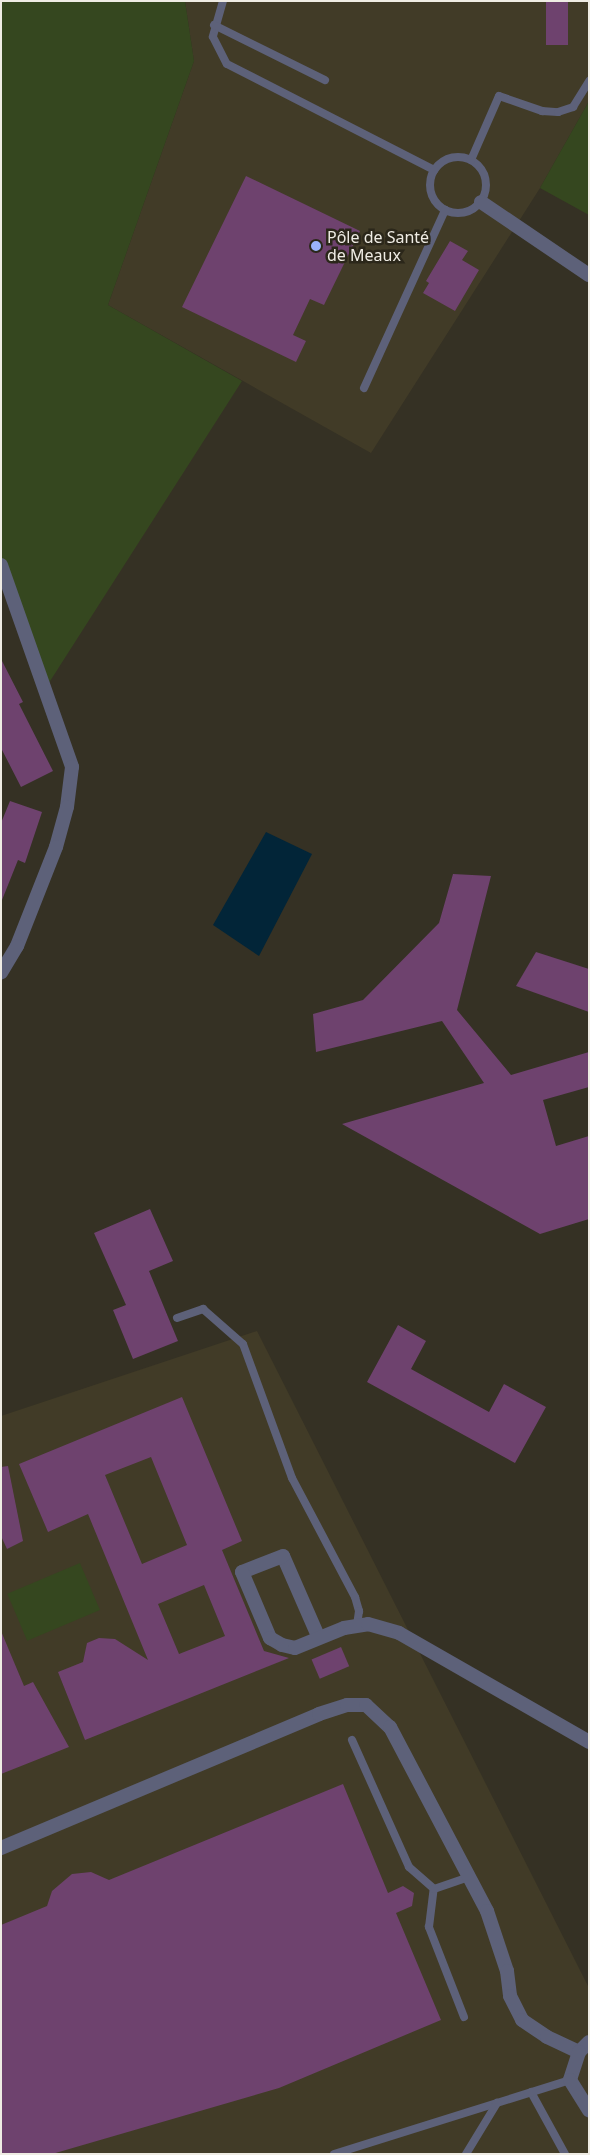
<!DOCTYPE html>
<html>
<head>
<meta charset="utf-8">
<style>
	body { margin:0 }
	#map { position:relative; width:590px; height:2155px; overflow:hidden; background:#353124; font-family:"Noto Sans",sans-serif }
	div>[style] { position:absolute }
	.built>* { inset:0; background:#413b27 }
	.green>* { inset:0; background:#35471f; transform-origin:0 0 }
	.water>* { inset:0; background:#022538 }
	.building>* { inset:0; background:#6e426e; transform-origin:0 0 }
	.service>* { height:8px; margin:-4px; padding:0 4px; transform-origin:4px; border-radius:4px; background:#5d6179 }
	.service>.ring { margin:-4px; padding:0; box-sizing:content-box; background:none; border:8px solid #5d6179; border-radius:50% }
	.minor>* { height:14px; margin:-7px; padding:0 7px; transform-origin:7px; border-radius:7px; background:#5d6179 }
	.dots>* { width:14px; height:14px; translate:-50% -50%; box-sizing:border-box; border:2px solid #2b271a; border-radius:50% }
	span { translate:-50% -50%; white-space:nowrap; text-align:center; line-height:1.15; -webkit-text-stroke:5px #2b271a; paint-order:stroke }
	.poi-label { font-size:16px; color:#efece4 }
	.left { translate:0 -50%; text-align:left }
	.frame { position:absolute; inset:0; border:2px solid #efece4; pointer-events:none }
</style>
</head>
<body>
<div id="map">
	<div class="built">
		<i style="clip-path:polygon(185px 1px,589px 1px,589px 101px,540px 188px,371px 453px,108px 305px,194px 61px)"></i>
		<i style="clip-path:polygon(257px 1331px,589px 1988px,589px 2154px,1px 2154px,1px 1416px)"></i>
	</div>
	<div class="green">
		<i style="clip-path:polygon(1px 1px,185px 1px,194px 61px,108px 305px,242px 381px,45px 689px,1px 565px)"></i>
		<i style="clip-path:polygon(589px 101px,589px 215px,540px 188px)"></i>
		<i style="left:80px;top:1563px;width:51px;height:79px;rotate:67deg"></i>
	</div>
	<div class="water">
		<i style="clip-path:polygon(266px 832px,312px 854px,259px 956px,213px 925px)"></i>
	</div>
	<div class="building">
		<i style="left:546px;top:1px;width:22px;height:44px"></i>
		<i style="clip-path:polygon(246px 176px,360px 231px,324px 305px,310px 299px,293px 335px,306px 341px,296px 362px,182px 307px)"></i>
		<i style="clip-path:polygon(450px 241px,468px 251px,462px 260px,479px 270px,455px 311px,423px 293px,429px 283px,426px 281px)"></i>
		<i style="clip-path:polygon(1px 659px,23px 702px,19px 704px,53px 771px,21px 787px,1px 748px)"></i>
		<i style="clip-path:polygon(10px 801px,42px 812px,25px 863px,18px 860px,2px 900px,1px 823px)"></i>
		<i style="clip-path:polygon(453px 874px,491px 876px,457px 1010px,511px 1075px,589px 1052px,589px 1087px,543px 1100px,556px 1146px,589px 1136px,589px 1219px,540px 1234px,342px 1124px,484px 1083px,442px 1021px,316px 1052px,313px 1014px,363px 1000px,439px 923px)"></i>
		<i style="clip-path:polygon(536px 952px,589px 969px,589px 1012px,516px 986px)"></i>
		<i style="clip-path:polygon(150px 1209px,173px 1261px,149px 1271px,178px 1341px,133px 1359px,113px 1310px,126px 1305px,94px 1233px)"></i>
		<i style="clip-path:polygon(398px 1325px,426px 1341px,411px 1369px,489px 1412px,504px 1384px,546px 1407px,515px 1463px,367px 1382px)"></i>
		<i style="clip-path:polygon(evenodd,182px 1397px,242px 1541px,222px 1550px,264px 1651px,289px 1658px,85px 1740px,58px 1672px,83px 1662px,87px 1643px,99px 1638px,115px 1639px,148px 1660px,88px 1514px,48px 1532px,19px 1464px,182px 1397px,151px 1457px,187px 1545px,142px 1564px,105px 1475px,151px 1457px,182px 1397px,204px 1585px,225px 1636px,179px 1654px,158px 1604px,204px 1585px)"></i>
		<i style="clip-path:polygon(8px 1466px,23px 1541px,7px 1549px,1px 1536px,1px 1467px)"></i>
		<i style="clip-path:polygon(1px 1631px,24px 1686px,33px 1682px,69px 1747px,1px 1774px)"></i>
		<i style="left:341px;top:1647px;width:21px;height:32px;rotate:67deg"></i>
		<i style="clip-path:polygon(343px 1784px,388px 1893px,403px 1886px,414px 1893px,412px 1906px,396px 1913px,441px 2020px,279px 2088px,52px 2154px,1px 2154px,1px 1925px,47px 1906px,52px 1891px,72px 1874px,91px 1872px,109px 1880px)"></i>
	</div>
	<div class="service">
		<i style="left:223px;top:1px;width:37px;rotate:106deg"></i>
		<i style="left:213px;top:37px;width:30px;rotate:63deg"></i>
		<i style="left:227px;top:64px;width:233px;rotate:27.1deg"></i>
		<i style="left:214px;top:25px;width:124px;rotate:26.4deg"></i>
		<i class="ring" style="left:430px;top:157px;width:48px;height:48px"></i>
		<i style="left:471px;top:160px;width:70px;rotate:-66.4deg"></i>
		<i style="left:499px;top:96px;width:46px;rotate:19.2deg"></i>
		<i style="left:542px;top:111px;width:16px;rotate:4deg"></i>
		<i style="left:558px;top:112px;width:16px;rotate:-18deg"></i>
		<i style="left:573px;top:107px;width:31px;rotate:-58deg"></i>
		<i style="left:364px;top:388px;width:196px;rotate:-65.5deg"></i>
		<i style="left:177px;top:1318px;width:28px;rotate:-19deg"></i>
		<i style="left:203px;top:1309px;width:53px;rotate:41.2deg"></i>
		<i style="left:243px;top:1344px;width:143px;rotate:69.9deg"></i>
		<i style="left:292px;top:1478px;width:135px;rotate:62.1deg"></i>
		<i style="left:355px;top:1597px;width:15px;rotate:74deg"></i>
		<i style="left:359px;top:1611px;width:15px;rotate:98deg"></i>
		<i style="left:352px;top:1740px;width:139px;rotate:65.8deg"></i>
		<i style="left:409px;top:1867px;width:33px;rotate:41deg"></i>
		<i style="left:464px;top:2017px;width:97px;rotate:-111.3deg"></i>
		<i style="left:429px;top:1927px;width:38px;rotate:-83deg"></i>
		<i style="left:434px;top:1889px;width:37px;rotate:-19deg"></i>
		<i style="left:531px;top:2092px;width:71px;rotate:61.3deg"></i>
		<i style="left:334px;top:2154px;width:247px;rotate:-17.4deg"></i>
		<i style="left:466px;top:2154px;width:60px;rotate:-58.7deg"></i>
	</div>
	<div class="minor">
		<i style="left:481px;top:202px;width:130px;rotate:34.1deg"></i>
		<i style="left:1px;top:565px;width:214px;rotate:70.6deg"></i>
		<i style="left:72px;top:767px;width:40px;rotate:97.1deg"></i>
		<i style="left:67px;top:807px;width:41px;rotate:105.4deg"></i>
		<i style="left:56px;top:847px;width:106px;rotate:111.5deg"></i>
		<i style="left:17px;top:946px;width:31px;rotate:121deg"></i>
		<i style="left:318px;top:1636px;width:87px;rotate:-113.6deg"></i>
		<i style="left:283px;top:1556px;width:44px;rotate:158.7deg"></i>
		<i style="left:242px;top:1572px;width:72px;rotate:67deg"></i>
		<i style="left:270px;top:1638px;width:14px;rotate:30deg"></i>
		<i style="left:282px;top:1645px;width:13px;rotate:13deg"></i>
		<i style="left:295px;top:1648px;width:53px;rotate:-22.2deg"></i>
		<i style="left:344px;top:1628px;width:24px;rotate:-9deg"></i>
		<i style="left:368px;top:1624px;width:32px;rotate:16deg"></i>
		<i style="left:399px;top:1633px;width:219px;rotate:29.8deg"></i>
		<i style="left:1px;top:1848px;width:345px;rotate:-22.8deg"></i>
		<i style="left:319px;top:1714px;width:29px;rotate:-18deg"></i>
		<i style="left:347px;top:1705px;width:19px"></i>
		<i style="left:366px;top:1705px;width:33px;rotate:43deg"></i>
		<i style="left:390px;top:1727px;width:208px;rotate:62.2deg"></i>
		<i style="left:487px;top:1911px;width:63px;rotate:71.6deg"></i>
		<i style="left:507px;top:1971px;width:25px;rotate:83deg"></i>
		<i style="left:510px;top:1996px;width:27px;rotate:63deg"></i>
		<i style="left:522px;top:2020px;width:30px;rotate:34deg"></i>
		<i style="left:547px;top:2037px;width:35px;rotate:25deg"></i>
		<i style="left:589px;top:2042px;width:14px;rotate:135deg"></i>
		<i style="left:579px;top:2052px;width:29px;rotate:108deg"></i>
		<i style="left:570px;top:2080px;width:36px;rotate:58deg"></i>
	</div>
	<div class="dots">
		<i style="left:316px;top:246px;background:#9bb4fd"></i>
	</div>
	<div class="poi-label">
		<span class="left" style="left:327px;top:246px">Pôle de Santé<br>de Meaux</span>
	</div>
	<div class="frame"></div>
</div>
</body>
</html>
